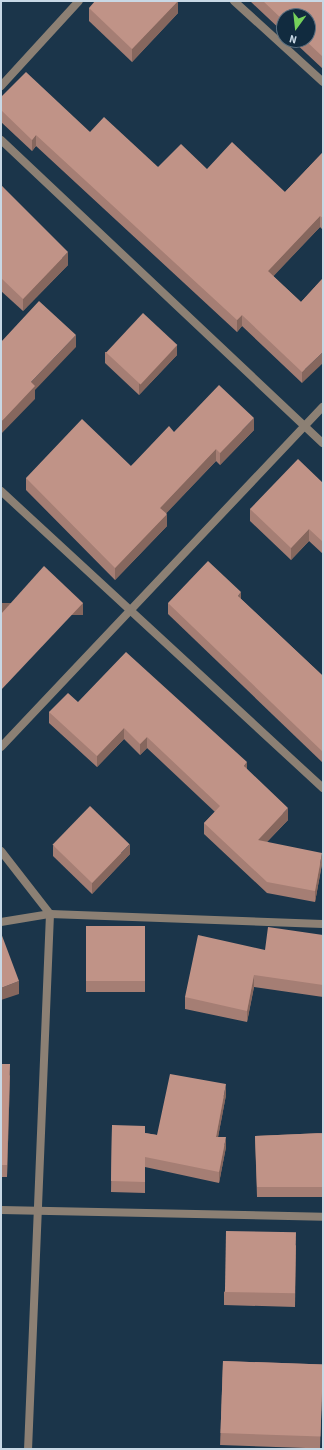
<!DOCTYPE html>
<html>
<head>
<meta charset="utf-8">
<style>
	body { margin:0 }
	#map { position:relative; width:324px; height:1450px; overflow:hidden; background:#1b354a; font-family:"Source Sans 3",sans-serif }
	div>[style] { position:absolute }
	.street>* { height:8px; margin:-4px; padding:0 4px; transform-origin:4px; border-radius:4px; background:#8c8074 }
	.wall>* { inset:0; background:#a57e74; transform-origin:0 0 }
	.shaded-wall>* { inset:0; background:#86675e; transform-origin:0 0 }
	.building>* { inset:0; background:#c09387; transform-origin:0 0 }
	span { translate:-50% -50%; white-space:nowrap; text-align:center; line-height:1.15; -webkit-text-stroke:4px #112b3f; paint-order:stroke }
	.frame { position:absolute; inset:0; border:2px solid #c8d8e5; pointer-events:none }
	.north { position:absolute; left:276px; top:8px; width:40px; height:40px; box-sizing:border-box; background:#112b3f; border:1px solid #5a7081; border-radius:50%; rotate:195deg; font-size:11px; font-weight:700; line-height:16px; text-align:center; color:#c8d8e5 }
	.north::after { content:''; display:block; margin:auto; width:14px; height:18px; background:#75d25b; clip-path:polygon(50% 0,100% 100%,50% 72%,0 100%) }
</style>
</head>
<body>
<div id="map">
	<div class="street">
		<i style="left:234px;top:1px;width:120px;rotate:42.3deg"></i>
		<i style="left:1px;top:86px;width:115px;rotate:-47.5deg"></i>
		<i style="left:1px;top:140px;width:442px;rotate:43.3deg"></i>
		<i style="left:1px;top:491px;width:438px;rotate:42.7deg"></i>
		<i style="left:1px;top:747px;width:468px;rotate:-46.6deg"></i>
		<i style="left:1px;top:851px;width:80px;rotate:52.1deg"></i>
		<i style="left:50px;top:914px;width:535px;rotate:92.35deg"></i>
		<i style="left:1px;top:922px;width:50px;rotate:-9.3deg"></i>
		<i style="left:50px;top:914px;width:273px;rotate:2.1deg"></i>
		<i style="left:1px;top:1210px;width:322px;rotate:1.2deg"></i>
	</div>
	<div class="wall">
		<i style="clip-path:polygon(178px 1px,178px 13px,132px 62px,89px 21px,89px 8px)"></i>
		<i style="clip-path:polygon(250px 1px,323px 1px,323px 69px,292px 40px,308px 40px,284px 16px,284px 33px)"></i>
		<i style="clip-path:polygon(1px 97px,90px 132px,158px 167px,207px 169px,285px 192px,323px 152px,323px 230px,320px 227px,273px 276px,301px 302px,323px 278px,302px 383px,242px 326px,237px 332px,36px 146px,32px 151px,1px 122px)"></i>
		<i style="clip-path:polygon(1px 185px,68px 265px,23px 311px,1px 291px)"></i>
		<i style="clip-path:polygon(105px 352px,177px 355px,139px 395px,105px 363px)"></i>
		<i style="clip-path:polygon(254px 430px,220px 465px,216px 461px,166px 513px,167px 526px,115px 580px,26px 490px,26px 478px,131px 466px,174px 432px)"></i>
		<i style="clip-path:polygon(323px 483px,323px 554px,309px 541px,291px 560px,250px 521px,250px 509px)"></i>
		<i style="clip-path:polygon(241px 599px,323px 676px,323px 763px,168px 614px,168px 603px)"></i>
		<i style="clip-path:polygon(78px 702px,247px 770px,288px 820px,267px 842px,322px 864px,315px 902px,267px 893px,204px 834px,204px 823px,215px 812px,147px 748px,140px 755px,124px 739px,97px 767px,49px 723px,49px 712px)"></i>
		<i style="clip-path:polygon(53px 846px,130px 854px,92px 894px,53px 856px)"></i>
		<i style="left:86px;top:926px;width:59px;height:66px"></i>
		<i style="clip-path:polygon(323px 935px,323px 997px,254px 987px,247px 1022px,185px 1009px,185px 997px,265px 950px)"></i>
		<i style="clip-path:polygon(1px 1064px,10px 1076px,7px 1177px,1px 1177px)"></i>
		<i style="clip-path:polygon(226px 1095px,218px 1137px,226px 1147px,219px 1183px,145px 1167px,145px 1193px,111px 1192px,112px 1125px,145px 1133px,157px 1135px)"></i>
		<i style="clip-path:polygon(323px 1129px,323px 1197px,257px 1197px,255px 1136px,323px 1133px)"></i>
		<i style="clip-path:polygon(296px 1245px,295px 1307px,224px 1305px,224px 1292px)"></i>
		<i style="left:223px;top:1361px;width:100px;height:84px;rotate:2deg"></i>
	</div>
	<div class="shaded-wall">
		<i style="clip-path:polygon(178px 1px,178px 13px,132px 62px,132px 49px)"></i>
		<i style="clip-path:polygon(36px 135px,36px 146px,32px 151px,32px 140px)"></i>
		<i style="clip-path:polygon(320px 216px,320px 227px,268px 282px,268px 271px)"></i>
		<i style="clip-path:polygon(68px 252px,68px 265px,23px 311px,23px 299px)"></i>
		<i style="clip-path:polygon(242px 315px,242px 326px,237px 332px,237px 320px)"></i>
		<i style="clip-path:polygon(76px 335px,76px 347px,35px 390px,35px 399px,1px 434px,1px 422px,31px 382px)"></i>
		<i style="clip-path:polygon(177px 345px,177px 355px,139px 395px,139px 384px)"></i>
		<i style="clip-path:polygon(323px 352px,323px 363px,302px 383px,302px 372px)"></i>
		<i style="clip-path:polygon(254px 418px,254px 430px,220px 465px,220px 453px)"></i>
		<i style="clip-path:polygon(216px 449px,216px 461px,160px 520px,160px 508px)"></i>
		<i style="clip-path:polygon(167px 514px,167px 526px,115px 580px,115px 568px)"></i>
		<i style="clip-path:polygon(309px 529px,309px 541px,291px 560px,291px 548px)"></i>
		<i style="clip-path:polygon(2px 539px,2px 551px,1px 553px,1px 540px)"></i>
		<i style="clip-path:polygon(241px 592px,241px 603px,238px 596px)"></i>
		<i style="left:83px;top:603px;width:12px;height:120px;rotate:90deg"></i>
		<i style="clip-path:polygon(124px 728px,124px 739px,97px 767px,97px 756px)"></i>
		<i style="clip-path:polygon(147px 737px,147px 748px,140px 755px,140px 744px)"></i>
		<i style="clip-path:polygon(247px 762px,247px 773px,244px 766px)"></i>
		<i style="clip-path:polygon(288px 808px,288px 820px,258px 851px,258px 840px)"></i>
		<i style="clip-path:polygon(130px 844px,130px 854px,92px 894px,92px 883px)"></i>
		<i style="clip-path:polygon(322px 853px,322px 864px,315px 902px,315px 891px)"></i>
		<i style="clip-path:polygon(254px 975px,254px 987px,247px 1022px,247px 1011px)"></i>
		<i style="clip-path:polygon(19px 981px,19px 994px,1px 1000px,1px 988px)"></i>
		<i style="clip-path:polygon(10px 1064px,10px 1076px,7px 1177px,7px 1165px)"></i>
		<i style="clip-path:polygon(226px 1084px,226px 1095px,216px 1148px,216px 1137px)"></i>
		<i style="clip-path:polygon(226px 1137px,226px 1147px,219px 1183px,219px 1172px)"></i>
	</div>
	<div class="building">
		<i style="clip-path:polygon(95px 1px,178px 1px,132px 49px,89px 8px)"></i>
		<i style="clip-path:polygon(263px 1px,323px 1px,323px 57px,305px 40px,308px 40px,308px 16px,284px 16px,284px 21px)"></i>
		<i style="clip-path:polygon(26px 72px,90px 132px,104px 117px,158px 167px,181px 144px,207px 169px,232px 142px,285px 192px,323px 152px,323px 218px,320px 216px,268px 271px,301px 302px,323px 278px,323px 352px,302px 372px,242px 315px,237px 320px,36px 135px,32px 140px,1px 110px,1px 97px)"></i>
		<i style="clip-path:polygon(1px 185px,68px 252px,23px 299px,1px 278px)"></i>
		<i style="clip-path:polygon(39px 301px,76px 335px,31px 382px,35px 386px,1px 422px,1px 342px)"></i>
		<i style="left:143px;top:313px;width:47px;height:54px;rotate:43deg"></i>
		<i style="clip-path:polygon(219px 385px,254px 418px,220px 453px,216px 449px,160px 508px,167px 514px,115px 568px,26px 478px,82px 419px,131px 466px,169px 426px,174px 432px)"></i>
		<i style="clip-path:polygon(298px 459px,323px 483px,323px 542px,309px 529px,291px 548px,250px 509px)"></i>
		<i style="clip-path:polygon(208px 561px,241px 592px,238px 596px,323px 676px,323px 752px,168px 603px)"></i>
		<i style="clip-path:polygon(44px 566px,83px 603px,1px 690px,1px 614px)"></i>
		<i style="clip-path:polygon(126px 652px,247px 762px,244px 766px,288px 808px,258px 840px,322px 853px,315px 891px,267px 882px,204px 823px,220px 806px,147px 737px,140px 744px,124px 728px,97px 756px,49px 712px,68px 693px,78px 702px)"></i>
		<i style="left:90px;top:806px;width:55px;height:54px;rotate:44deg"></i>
		<i style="left:86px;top:926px;width:59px;height:55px"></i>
		<i style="clip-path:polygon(268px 927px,323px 935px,323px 985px,254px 975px,247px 1011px,185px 997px,198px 935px,265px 950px)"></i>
		<i style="clip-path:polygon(1px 933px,19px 981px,1px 988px)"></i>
		<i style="clip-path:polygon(1px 1064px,10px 1064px,7px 1165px,1px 1165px)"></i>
		<i style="clip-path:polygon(170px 1074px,226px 1084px,216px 1137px,226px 1137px,219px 1172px,145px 1157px,145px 1182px,111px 1181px,112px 1125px,145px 1126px,145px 1133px,157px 1135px)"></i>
		<i style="clip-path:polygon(323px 1129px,323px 1187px,257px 1187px,255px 1136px,323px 1133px)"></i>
		<i style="left:226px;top:1231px;width:70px;height:61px;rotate:1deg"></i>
		<i style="left:223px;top:1361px;width:100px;height:72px;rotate:2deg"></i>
	</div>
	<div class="frame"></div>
	<div class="north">N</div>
</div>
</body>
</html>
